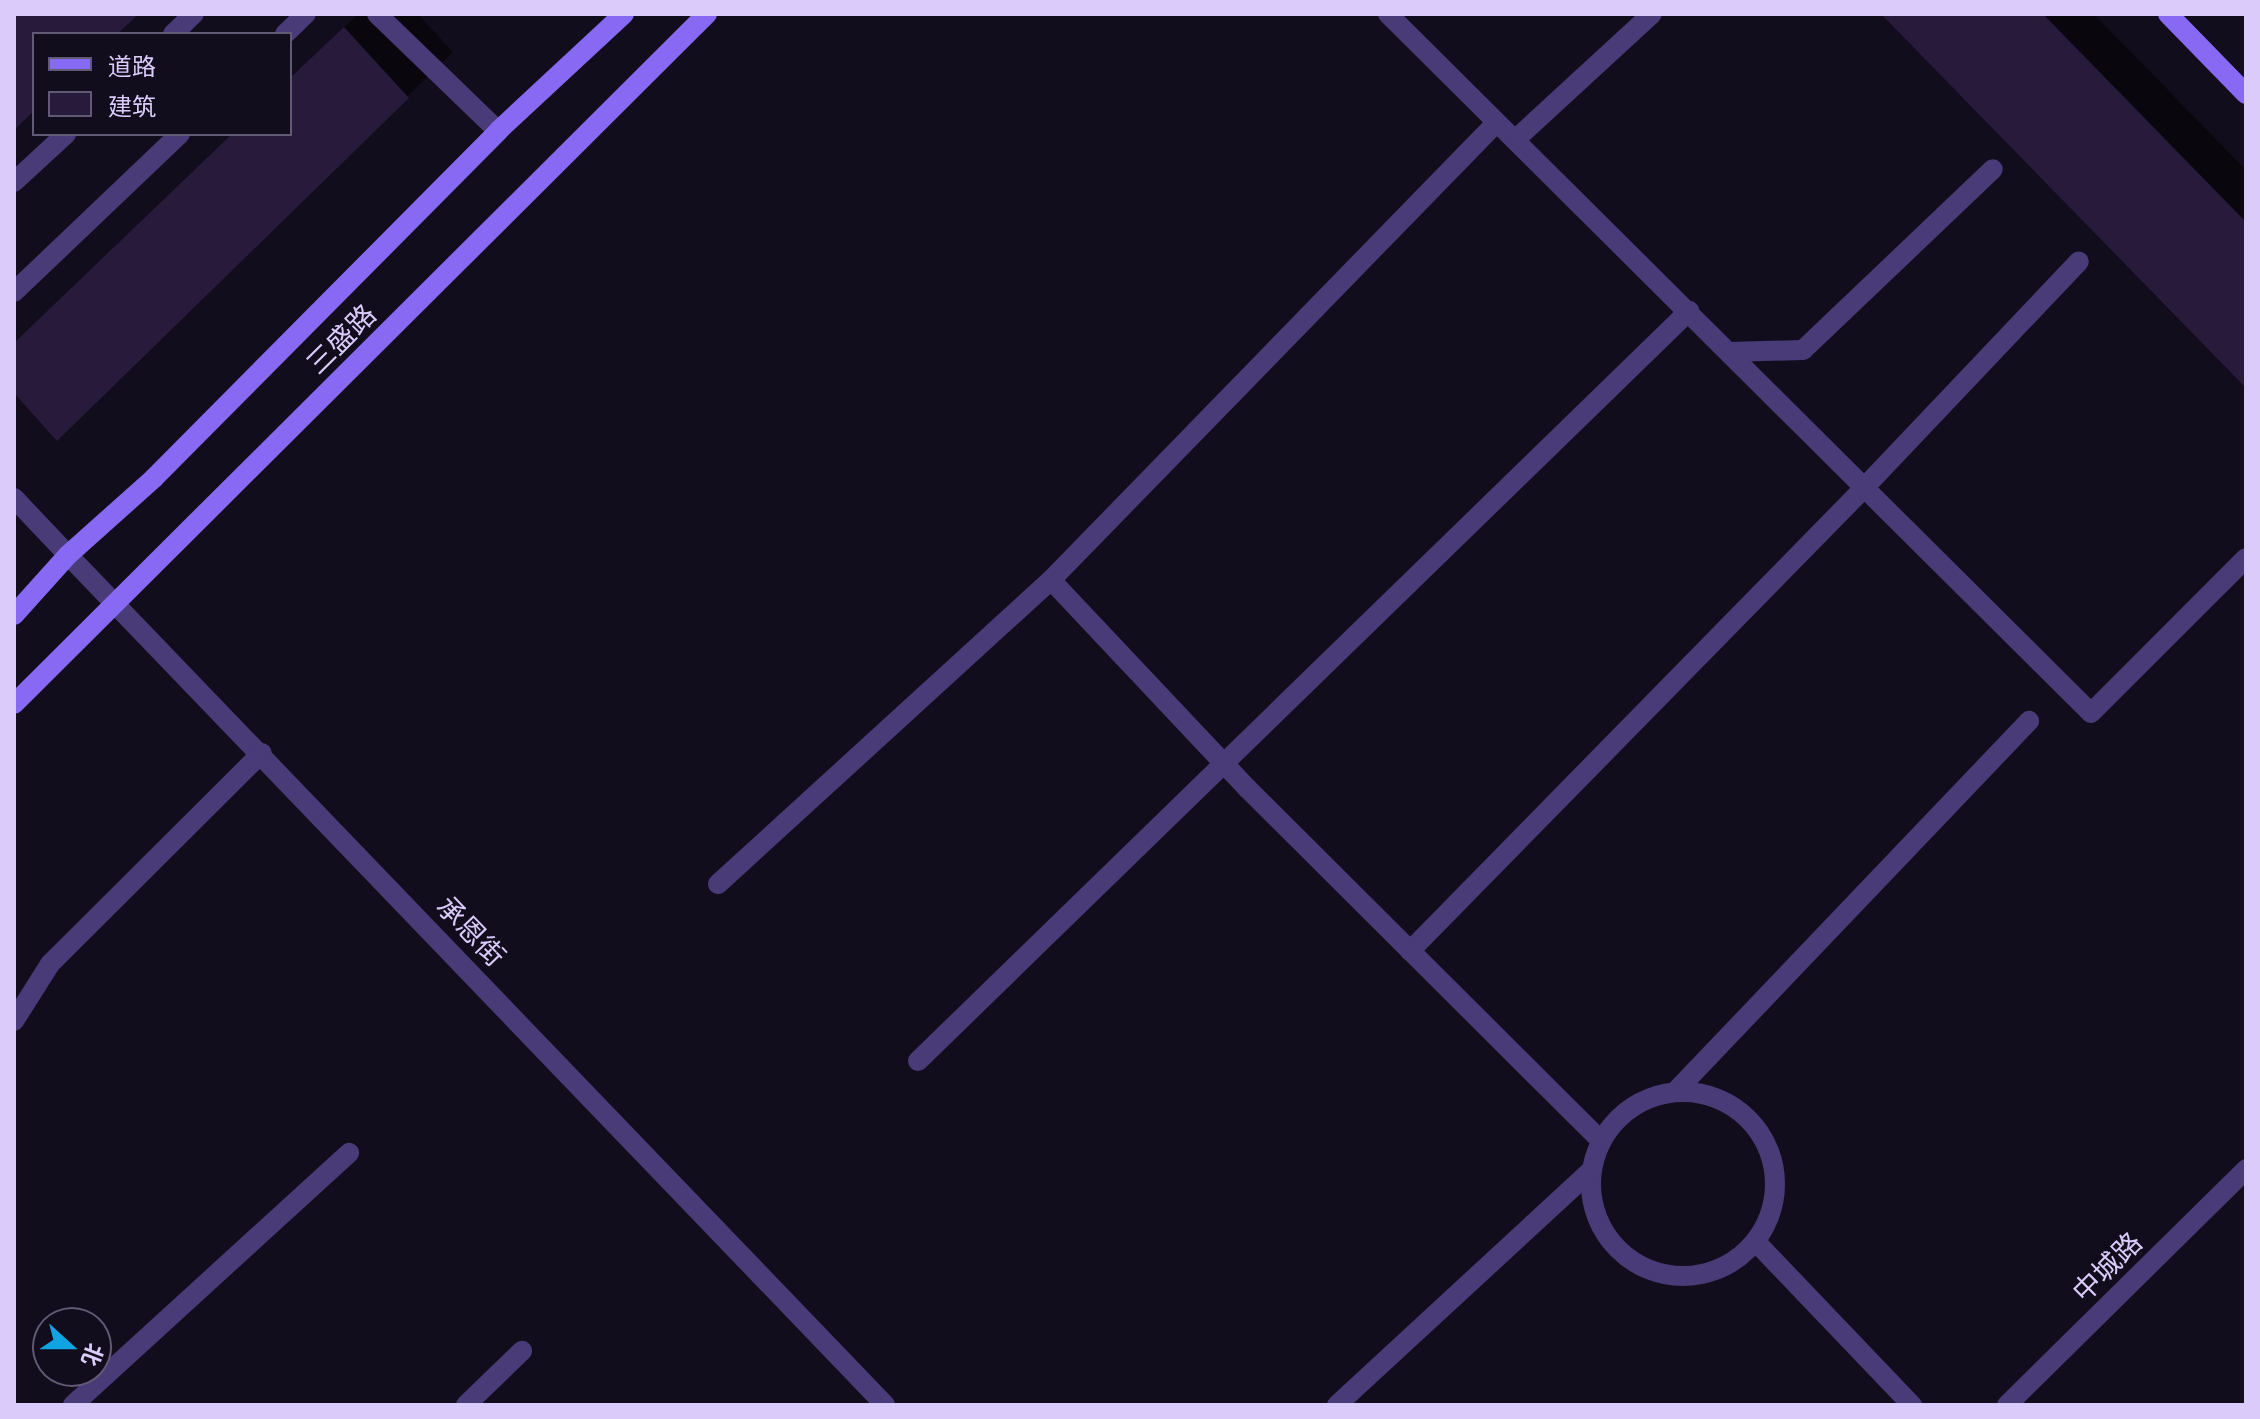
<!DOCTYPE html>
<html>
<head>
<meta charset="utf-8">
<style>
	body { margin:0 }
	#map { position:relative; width:2260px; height:1419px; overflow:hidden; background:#120d1c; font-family:"PT Sans Narrow","Noto Sans SC",sans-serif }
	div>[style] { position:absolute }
	.shadow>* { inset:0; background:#0007 }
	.building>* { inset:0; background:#271a3b }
	.minor>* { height:20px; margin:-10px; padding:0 10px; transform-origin:10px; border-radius:10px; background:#493b78 }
	.minor>.ring { margin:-10px; padding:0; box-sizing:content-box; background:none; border:20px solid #493b78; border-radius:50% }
	.tertiary>* { height:20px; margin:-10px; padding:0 10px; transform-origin:10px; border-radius:10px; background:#493b78 }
	.secondary>* { height:20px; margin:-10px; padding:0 10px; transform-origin:10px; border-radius:10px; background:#8869f4 }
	span { translate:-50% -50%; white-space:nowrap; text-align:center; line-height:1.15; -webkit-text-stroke:7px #120d1c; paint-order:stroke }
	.street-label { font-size:28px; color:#dacbfb }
	.frame { position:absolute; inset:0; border:16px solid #dacbfb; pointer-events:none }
	.legend { position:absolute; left:32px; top:32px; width:260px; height:104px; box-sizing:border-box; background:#120d1c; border:2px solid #625975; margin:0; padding:10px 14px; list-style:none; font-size:24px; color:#dacbfb }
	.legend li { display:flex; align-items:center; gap:16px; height:40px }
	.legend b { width:40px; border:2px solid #625975 }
	.north { position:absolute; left:32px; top:1307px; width:80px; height:80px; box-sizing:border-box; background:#120d1c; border:2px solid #625975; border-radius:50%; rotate:111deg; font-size:22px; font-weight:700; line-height:32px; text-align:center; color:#dacbfb }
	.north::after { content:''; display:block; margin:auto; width:28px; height:36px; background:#10a4e2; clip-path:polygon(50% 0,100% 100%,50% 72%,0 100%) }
</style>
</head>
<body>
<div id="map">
	<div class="shadow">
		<i style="clip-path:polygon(358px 14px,418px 14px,453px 52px,57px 438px,14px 390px,14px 345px,233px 134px,290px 134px,290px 79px)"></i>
		<i style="clip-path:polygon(1884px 14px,2094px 14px,2246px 170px,2246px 385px)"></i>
	</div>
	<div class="building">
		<i style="clip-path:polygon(14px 14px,139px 14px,117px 34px,34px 34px,34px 111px,14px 130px)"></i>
		<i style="clip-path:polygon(1881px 14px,2043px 14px,2246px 222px,2246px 388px)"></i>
		<i style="clip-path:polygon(344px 27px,409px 98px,57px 441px,14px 393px,14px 343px,232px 134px,290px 134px,290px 78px)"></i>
	</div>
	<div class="minor">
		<i style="left:377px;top:14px;width:168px;rotate:44deg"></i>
		<i style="left:1388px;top:14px;width:991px;rotate:44.84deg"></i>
		<i style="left:2091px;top:713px;width:219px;rotate:-45deg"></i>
		<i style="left:173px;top:34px;width:29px;rotate:-44deg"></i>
		<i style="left:285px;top:34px;width:29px;rotate:-44deg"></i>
		<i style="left:1517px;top:138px;width:183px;rotate:-42.6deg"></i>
		<i style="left:14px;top:182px;width:71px;rotate:-42.7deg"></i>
		<i style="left:14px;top:292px;width:229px;rotate:-43.6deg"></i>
		<i style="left:1730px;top:352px;width:73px;rotate:-1.6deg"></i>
		<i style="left:1803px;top:350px;width:262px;rotate:-43.6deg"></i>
		<i style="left:68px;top:555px;width:1179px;rotate:46.13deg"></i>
		<i style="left:1051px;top:580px;width:287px;rotate:46.7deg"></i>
		<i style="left:1248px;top:789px;width:499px;rotate:44.9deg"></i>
		<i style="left:718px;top:884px;width:451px;rotate:-42.4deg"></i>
		<i style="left:1051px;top:580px;width:638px;rotate:-45.76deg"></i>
		<i style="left:1410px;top:951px;width:646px;rotate:-45.56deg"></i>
		<i style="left:1862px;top:490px;width:315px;rotate:-46.5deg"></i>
		<i style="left:14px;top:1021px;width:67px;rotate:-57.7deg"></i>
		<i style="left:50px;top:964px;width:299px;rotate:-44.9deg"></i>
		<i style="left:918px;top:1061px;width:1076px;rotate:-44.21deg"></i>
		<i style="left:1675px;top:1092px;width:513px;rotate:-46.34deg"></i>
		<i class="ring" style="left:1591px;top:1092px;width:164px;height:164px"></i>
		<i style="left:1756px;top:1242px;width:226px;rotate:46.3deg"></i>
		<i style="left:73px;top:1405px;width:374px;rotate:-42.4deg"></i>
		<i style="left:466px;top:1405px;width:78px;rotate:-44deg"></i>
		<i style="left:1337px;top:1405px;width:347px;rotate:-42.7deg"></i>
		<i style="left:2007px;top:1405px;width:336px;rotate:-44.6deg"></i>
	</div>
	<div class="tertiary">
		<i style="left:14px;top:498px;width:79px;rotate:46.5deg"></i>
	</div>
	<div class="secondary">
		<i style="left:2168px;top:14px;width:112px;rotate:45.7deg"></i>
		<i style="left:14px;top:615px;width:81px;rotate:-48deg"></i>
		<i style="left:68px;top:555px;width:115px;rotate:-41.8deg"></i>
		<i style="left:154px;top:478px;width:489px;rotate:-45.2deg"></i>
		<i style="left:498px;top:131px;width:172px;rotate:-42.9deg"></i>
		<i style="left:14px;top:704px;width:978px;rotate:-44.88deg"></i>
	</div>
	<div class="street-label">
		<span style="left:341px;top:339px;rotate:-45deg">三盛路</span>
		<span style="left:471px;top:931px;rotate:46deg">承恩街</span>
		<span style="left:2107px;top:1267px;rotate:-45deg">中城路</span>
	</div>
	<div class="frame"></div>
	<ul class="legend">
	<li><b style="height:10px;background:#8869f4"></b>道路</li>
	<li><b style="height:22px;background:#271a3b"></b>建筑</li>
	</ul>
	<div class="north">北</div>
</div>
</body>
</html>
